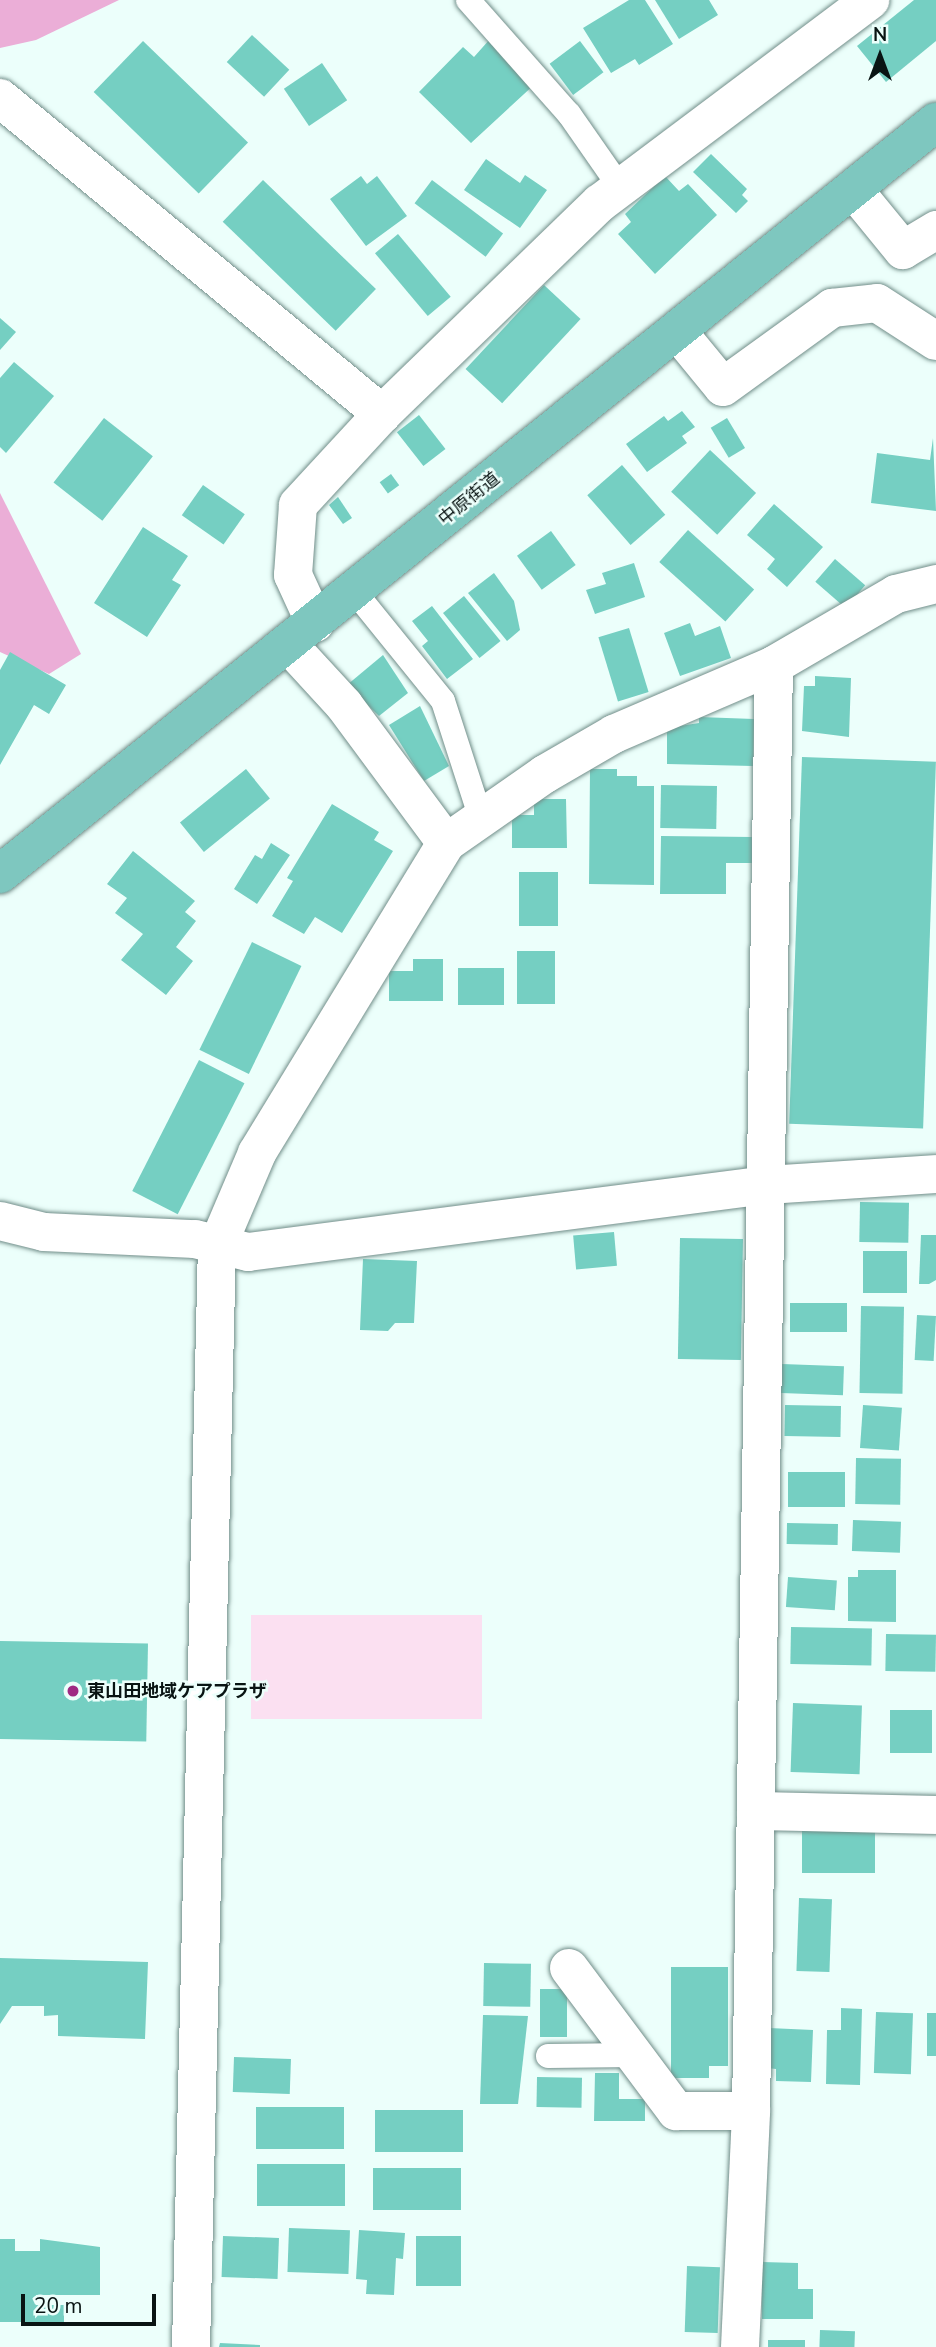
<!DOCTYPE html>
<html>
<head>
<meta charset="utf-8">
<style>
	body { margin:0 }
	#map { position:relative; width:936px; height:2347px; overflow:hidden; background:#ecfffb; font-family:"Nunito Sans","Noto Sans JP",sans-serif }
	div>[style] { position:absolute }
	.green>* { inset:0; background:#fbe0f1; transform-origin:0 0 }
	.forest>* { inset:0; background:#ebaed7 }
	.building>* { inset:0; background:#75cfc2; transform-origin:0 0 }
	.roads { filter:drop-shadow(0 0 2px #718e89) drop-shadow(0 0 2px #718e89) }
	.lane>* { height:24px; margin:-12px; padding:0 12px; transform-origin:12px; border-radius:12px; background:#fff }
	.street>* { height:38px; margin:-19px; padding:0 19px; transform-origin:19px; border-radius:19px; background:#fff }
	.primary>* { height:38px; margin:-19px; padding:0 19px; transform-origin:19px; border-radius:19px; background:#7ec7bf }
	.dots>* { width:19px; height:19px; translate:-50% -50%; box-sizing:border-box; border:4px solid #ecfffb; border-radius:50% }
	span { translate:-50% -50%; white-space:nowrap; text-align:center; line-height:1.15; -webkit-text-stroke:5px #ecfffb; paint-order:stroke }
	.street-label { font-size:18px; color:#091413 }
	.poi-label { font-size:18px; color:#091413; font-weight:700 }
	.left { translate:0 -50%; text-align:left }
	.north { position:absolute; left:845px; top:21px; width:70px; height:70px; -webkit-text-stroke:5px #ecfffb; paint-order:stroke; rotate:0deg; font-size:19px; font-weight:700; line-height:28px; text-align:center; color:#091413 }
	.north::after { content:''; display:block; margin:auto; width:24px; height:32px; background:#091413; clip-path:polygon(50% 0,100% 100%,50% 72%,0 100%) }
	.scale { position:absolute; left:21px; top:2294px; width:135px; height:32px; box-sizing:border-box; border:4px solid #091413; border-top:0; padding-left:9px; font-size:21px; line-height:24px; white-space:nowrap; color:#091413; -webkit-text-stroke:5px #ecfffb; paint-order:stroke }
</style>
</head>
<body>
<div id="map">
	<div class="green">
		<i style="left:251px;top:1615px;width:231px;height:104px"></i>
	</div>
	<div class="forest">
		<i style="clip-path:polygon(0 0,119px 0,36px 40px,0 48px)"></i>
		<i style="clip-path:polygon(0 493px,81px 654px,49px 674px,0 652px)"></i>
	</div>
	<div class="building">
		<i style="clip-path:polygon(629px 0,645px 0,673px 44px,639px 65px,635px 59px,611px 73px,583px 28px)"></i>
		<i style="clip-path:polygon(655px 0,709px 0,718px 15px,679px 39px)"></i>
		<i style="clip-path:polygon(914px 0,936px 0,936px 41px,886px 82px,857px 46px)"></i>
		<i style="left:252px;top:35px;width:51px;height:37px;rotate:43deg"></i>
		<i style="clip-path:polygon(490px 39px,536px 83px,471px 143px,419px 92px,463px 47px,474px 57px)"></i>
		<i style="left:143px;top:41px;width:146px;height:71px;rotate:44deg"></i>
		<i style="left:580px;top:41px;width:39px;height:38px;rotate:53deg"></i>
		<i style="left:322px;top:63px;width:45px;height:46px;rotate:56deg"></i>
		<i style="clip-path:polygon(711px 154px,747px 189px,742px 195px,748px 201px,736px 213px,693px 172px)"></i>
		<i style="clip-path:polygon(486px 159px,520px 183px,525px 175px,547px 190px,520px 228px,464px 190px)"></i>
		<i style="clip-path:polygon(361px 176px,367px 184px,377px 176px,407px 216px,366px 246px,330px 199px)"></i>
		<i style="clip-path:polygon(665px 176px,679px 191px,688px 184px,717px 215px,655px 274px,618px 234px,631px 222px,625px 214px)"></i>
		<i style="left:263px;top:180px;width:157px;height:58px;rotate:44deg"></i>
		<i style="left:432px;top:180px;width:89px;height:29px;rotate:37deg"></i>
		<i style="left:398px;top:234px;width:82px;height:30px;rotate:50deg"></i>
		<i style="left:544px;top:285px;width:50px;height:115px;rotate:43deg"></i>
		<i style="clip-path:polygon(0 318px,16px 332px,0 350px)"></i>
		<i style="clip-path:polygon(14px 362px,54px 396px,6px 453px,0 447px,0 378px)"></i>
		<i style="clip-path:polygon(682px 411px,695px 427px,682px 436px,687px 443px,647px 472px,626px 444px,664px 416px,668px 421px)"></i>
		<i style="left:419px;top:415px;width:43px;height:28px;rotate:52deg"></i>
		<i style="left:104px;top:418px;width:62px;height:82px;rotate:38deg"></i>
		<i style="left:727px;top:418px;width:35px;height:19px;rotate:59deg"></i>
		<i style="clip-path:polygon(933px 438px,936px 511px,871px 503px,877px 453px,930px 460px)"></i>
		<i style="left:710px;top:450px;width:63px;height:57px;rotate:43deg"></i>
		<i style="left:622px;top:465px;width:66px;height:46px;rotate:49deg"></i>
		<i style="left:391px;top:474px;width:14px;height:14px;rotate:54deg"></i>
		<i style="left:203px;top:485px;width:51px;height:37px;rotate:35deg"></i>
		<i style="clip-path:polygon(338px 497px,352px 518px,343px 524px,329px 505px)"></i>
		<i style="clip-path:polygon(774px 504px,823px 547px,787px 587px,767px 569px,775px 559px,747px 535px)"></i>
		<i style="clip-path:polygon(143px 527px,188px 556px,172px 580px,181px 585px,147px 637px,94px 603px)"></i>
		<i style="left:688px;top:530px;width:89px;height:43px;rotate:42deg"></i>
		<i style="left:551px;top:531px;width:42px;height:42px;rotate:54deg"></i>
		<i style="left:835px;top:559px;width:40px;height:30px;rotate:41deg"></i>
		<i style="clip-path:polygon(634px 563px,645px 597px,595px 614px,586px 590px,606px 584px,602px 573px)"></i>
		<i style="clip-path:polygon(494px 573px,514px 601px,520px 630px,507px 641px,468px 593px)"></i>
		<i style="left:464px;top:596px;width:58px;height:27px;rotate:51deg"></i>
		<i style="clip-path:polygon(432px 606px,473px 659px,447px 679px,422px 646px,428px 641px,412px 621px)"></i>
		<i style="clip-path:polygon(690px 623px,695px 636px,720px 626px,731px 658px,680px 676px,664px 633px)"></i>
		<i style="left:629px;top:628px;width:67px;height:32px;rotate:73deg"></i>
		<i style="clip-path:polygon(10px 652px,66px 685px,49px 714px,34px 705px,0 765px,0 670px)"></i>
		<i style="clip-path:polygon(383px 655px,408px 693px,379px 716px,347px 685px)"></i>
		<i style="clip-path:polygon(815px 676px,851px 678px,849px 737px,802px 731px,804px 686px,815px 686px)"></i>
		<i style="clip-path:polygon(420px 706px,449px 766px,424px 781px,389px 725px)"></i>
		<i style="clip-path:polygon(699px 717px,754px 719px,753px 766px,667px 764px,667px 728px,699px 723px)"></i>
		<i style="left:802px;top:757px;width:134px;height:367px;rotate:2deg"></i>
		<i style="left:246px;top:769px;width:38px;height:85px;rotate:51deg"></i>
		<i style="clip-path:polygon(590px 769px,617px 769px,617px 776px,637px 776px,637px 786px,654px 786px,654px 885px,589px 884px)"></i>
		<i style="left:661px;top:785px;width:56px;height:43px;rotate:1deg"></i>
		<i style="clip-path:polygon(534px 799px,566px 799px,567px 848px,512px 848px,512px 815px,534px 815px)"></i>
		<i style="clip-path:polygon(332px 804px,379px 832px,374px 840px,393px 851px,342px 933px,315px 917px,304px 934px,272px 916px,293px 881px,287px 878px)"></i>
		<i style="clip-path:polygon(661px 836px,753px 837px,753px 863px,726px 863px,726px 894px,660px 894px)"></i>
		<i style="clip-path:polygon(271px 843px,290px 855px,257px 904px,234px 889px,255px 855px,262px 859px)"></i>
		<i style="clip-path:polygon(133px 851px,195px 901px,185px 912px,196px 921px,176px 947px,193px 961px,166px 995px,121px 960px,143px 934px,115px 913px,127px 898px,107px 884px)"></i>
		<i style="left:519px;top:872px;width:39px;height:54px"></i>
		<i style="left:252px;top:942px;width:55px;height:120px;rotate:26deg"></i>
		<i style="left:517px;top:951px;width:38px;height:53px"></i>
		<i style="clip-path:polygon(413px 959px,443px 959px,443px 1001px,389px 1001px,389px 971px,413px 971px)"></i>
		<i style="left:458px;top:968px;width:46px;height:37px"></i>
		<i style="left:199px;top:1060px;width:51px;height:147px;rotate:27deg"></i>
		<i style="left:860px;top:1202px;width:49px;height:40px;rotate:1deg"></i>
		<i style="left:614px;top:1232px;width:34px;height:41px;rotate:85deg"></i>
		<i style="clip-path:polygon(921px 1235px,936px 1235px,936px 1280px,929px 1284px,919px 1284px)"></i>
		<i style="left:680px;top:1238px;width:63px;height:121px;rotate:1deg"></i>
		<i style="left:863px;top:1251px;width:44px;height:42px"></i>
		<i style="clip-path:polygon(363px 1259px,417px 1261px,414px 1323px,395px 1323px,388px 1331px,360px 1330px)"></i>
		<i style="left:790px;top:1303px;width:57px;height:29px"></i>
		<i style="left:861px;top:1306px;width:43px;height:87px;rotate:1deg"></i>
		<i style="left:917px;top:1315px;width:19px;height:45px;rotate:3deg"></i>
		<i style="left:782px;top:1364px;width:62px;height:29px;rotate:2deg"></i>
		<i style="left:785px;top:1405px;width:56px;height:31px;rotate:1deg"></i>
		<i style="left:863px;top:1405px;width:39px;height:43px;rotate:4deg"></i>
		<i style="left:856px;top:1458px;width:45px;height:46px;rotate:1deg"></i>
		<i style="left:788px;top:1472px;width:57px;height:35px"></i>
		<i style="left:853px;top:1520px;width:48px;height:31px;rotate:2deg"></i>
		<i style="left:787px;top:1523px;width:51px;height:21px;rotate:1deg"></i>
		<i style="clip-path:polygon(858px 1570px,896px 1570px,896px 1622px,848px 1621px,848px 1577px,858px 1577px)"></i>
		<i style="left:788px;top:1577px;width:49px;height:30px;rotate:4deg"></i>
		<i style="left:791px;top:1627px;width:81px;height:37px;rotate:1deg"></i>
		<i style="left:886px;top:1634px;width:50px;height:37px;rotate:1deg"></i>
		<i style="left:0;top:1641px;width:148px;height:98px;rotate:1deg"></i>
		<i style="left:793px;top:1703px;width:69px;height:69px;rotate:2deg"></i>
		<i style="left:890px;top:1710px;width:42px;height:43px"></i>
		<i style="left:802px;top:1829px;width:73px;height:44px"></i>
		<i style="left:799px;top:1898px;width:33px;height:73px;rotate:2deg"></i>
		<i style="clip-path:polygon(0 1958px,148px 1962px,145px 2039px,58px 2036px,58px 2015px,44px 2016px,44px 2006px,12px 2006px,0 2024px)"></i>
		<i style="left:484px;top:1963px;width:47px;height:43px;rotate:1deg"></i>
		<i style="clip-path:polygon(671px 1967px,728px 1967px,728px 2066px,709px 2066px,709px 2078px,671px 2078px)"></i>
		<i style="left:567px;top:1989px;width:48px;height:27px;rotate:90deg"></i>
		<i style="clip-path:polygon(841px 2008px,862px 2009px,860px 2085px,826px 2084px,827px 2030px,841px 2030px)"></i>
		<i style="left:876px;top:2012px;width:37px;height:61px;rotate:2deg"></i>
		<i style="left:927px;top:2013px;width:9px;height:43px"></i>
		<i style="clip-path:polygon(483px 2015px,528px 2016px,518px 2104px,480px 2104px)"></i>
		<i style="clip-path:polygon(769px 2028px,813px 2030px,811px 2082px,776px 2081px,776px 2069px,767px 2068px)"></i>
		<i style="left:234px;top:2057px;width:57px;height:35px;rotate:2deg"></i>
		<i style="clip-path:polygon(595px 2073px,619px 2073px,619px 2099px,645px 2099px,645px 2121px,594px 2121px)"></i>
		<i style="left:537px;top:2077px;width:45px;height:30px;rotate:1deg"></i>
		<i style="left:256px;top:2107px;width:88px;height:42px"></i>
		<i style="left:375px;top:2110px;width:88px;height:42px"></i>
		<i style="left:257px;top:2164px;width:88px;height:42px"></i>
		<i style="left:373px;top:2168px;width:88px;height:42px"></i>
		<i style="left:289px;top:2228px;width:61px;height:44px;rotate:2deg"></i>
		<i style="clip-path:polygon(359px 2230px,405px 2233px,403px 2259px,396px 2258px,394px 2295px,366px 2294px,367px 2280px,356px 2279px)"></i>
		<i style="left:223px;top:2236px;width:56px;height:41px;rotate:2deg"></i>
		<i style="left:416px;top:2236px;width:45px;height:50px"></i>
		<i style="clip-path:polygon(0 2239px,15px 2239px,15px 2251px,40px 2251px,40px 2239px,100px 2247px,100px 2295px,36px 2295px,36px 2305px,64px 2305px,64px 2322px,0 2322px)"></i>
		<i style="clip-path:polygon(762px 2262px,798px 2263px,798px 2289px,813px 2289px,813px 2319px,762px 2319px)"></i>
		<i style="left:687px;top:2266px;width:33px;height:66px;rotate:2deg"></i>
		<i style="left:820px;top:2330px;width:35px;height:17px;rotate:2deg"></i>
		<i style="left:768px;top:2340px;width:37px;height:7px"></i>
		<i style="clip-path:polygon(220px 2343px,260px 2345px,260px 2347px,219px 2347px)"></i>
	</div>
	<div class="roads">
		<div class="lane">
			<i style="left:468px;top:0;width:152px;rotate:48.5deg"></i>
			<i style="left:569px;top:114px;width:89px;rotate:55.1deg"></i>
			<i style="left:354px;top:591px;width:141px;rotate:51deg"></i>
			<i style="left:443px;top:701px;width:124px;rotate:72.1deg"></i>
			<i style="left:548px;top:2056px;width:87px;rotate:-0.7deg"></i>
		</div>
		<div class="street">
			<i style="left:0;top:98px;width:496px;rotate:39.6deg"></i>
			<i style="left:853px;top:189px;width:79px;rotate:50.7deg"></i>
			<i style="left:903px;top:250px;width:39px;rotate:-31deg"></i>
			<i style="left:677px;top:331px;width:72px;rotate:50.6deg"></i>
			<i style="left:723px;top:387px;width:135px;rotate:-35.9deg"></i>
			<i style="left:832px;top:308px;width:45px;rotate:-6.3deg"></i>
			<i style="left:877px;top:303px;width:70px;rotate:32.8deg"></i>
			<i style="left:315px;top:623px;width:53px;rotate:-114.6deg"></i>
			<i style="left:293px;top:575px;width:70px;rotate:-85.9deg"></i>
			<i style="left:298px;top:505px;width:124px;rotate:-47.3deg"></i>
			<i style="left:382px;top:414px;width:303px;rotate:-44.1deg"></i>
			<i style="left:600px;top:203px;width:338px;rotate:-36.9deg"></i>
			<i style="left:288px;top:644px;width:83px;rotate:47.4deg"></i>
			<i style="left:344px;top:705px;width:172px;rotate:53.5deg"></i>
			<i style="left:0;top:1221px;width:45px;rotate:14deg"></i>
			<i style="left:44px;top:1232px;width:151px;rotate:2.7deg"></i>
			<i style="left:195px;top:1239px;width:55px;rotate:13.8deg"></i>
			<i style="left:248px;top:1252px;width:523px;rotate:-7.36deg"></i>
			<i style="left:767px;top:1185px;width:169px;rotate:-3.7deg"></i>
			<i style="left:756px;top:1811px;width:180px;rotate:1.3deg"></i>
			<i style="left:569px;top:1968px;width:179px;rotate:53.2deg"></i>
			<i style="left:676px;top:2111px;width:75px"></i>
			<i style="left:191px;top:2347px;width:1100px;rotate:-88.65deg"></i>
			<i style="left:217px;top:1247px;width:102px;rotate:-66.9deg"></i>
			<i style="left:257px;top:1153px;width:363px;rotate:-58.6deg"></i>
			<i style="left:446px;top:843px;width:121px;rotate:-34.9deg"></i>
			<i style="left:545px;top:774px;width:80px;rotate:-30.1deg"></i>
			<i style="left:614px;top:734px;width:174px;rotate:-23.3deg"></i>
			<i style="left:774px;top:665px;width:141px;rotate:-30.2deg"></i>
			<i style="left:896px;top:594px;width:41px;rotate:-14deg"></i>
			<i style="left:740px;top:2347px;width:236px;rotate:-87.3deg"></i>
			<i style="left:751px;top:2111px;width:1446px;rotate:-89.09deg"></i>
		</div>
		<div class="primary">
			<i style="left:0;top:874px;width:1201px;rotate:-38.78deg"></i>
		</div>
	</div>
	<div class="dots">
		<i style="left:73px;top:1691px;background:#9f2a83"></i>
	</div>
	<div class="street-label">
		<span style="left:469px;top:499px;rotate:-39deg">中原街道</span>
	</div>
	<div class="poi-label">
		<span class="left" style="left:87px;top:1691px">東山田地域ケアプラザ</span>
	</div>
	<div class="north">N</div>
	<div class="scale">20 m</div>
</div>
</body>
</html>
